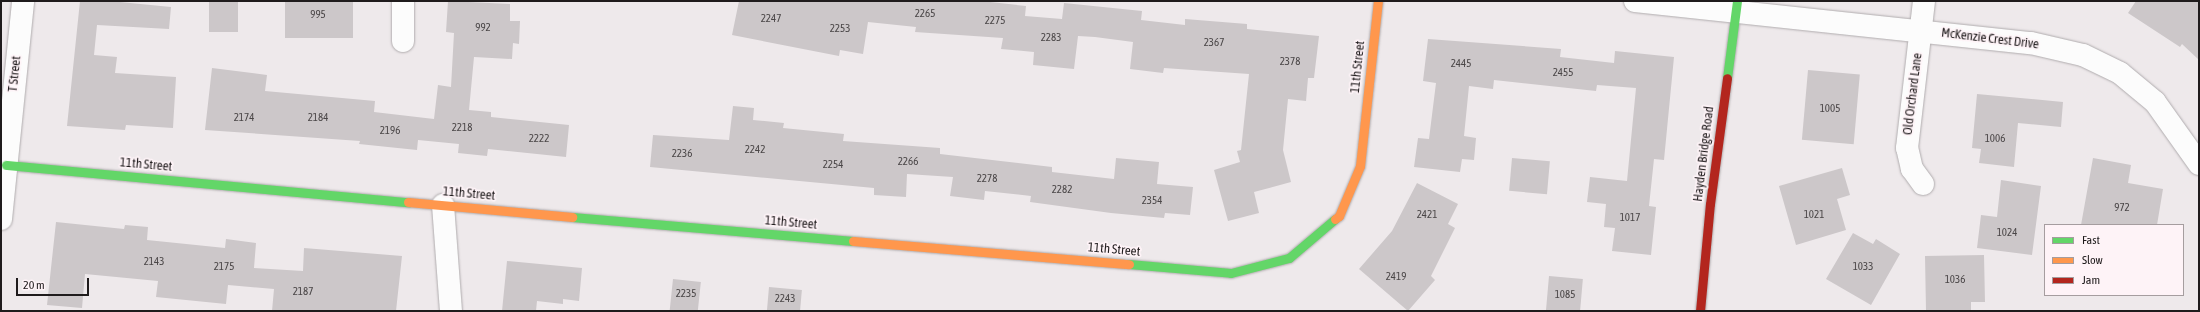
<!DOCTYPE html>
<html>
<head>
<meta charset="utf-8">
<style>
	body { margin:0 }
	#map { position:relative; width:2200px; height:312px; overflow:hidden; background:#eee9eb; font-family:"Asap Condensed",sans-serif }
	div>[style] { position:absolute }
	.building>* { inset:0; background:#ccc7c9; transform-origin:0 0 }
	.roads { filter:drop-shadow(0 0 1px #b0acae) drop-shadow(0 0 1px #b0acae) }
	.street>* { height:22px; margin:-11px; padding:0 11px; transform-origin:11px; border-radius:11px; background:#fcfcfc }
	.fast>* { height:9px; margin:-4.5px; padding:0 4.5px; transform-origin:4.5px; border-radius:4.5px; background:#63d668 }
	.slow>* { height:9px; margin:-4.5px; padding:0 4.5px; transform-origin:4.5px; border-radius:4.5px; background:#ff974d }
	.jam>* { height:9px; margin:-4.5px; padding:0 4.5px; transform-origin:4.5px; border-radius:4.5px; background:#b3261e }
	span { translate:-50% -50%; white-space:nowrap; text-align:center; line-height:1.15; -webkit-text-stroke:3.5px #fef3f7; paint-order:stroke }
	.number-label { font-size:11px; color:#4a4647 }
	.number-label span { -webkit-text-stroke-width:0 }
	.street-label { font-size:13px; color:#1f1b1c }
	.frame { position:absolute; inset:0; border:2px solid #1f1b1c; pointer-events:none }
	.legend { position:absolute; left:2044px; top:224px; width:140px; height:72px; box-sizing:border-box; background:#fef3f7; border:1px solid #a59d9f; margin:0; padding:5px 7px; list-style:none; font-size:12px; color:#1f1b1c }
	.legend li { display:flex; align-items:center; gap:8px; height:20px }
	.legend b { width:20px; border:1px solid #a59d9f }
	.scale { position:absolute; left:16px; top:278px; width:73px; height:18px; box-sizing:border-box; border:2px solid #1f1b1c; border-top:0; padding-left:5px; font-size:12px; line-height:14px; white-space:nowrap; color:#1f1b1c; -webkit-text-stroke:3px #fef3f7; paint-order:stroke }
</style>
</head>
<body>
<div id="map">
	<div class="building">
		<i style="clip-path:polygon(80px 1px,110px 1px,171px 7px,169px 29px,97px 25px,94px 55px,117px 57px,115px 73px,176px 77px,173px 128px,126px 125px,125px 130px,67px 126px)"></i>
		<i style="left:209px;top:1px;width:29px;height:31px"></i>
		<i style="left:285px;top:1px;width:68px;height:37px"></i>
		<i style="clip-path:polygon(448px 1px,510px 4px,510px 21px,520px 21px,519px 44px,513px 43px,512px 59px,474px 57px,469px 110px,491px 112px,491px 117px,569px 125px,566px 157px,488px 149px,487px 156px,458px 153px,459px 144px,418px 140px,417px 150px,359px 144px,360px 141px,205px 130px,212px 68px,267px 75px,265px 91px,375px 101px,374px 112px,434px 119px,438px 85px,451px 87px,454px 33px,446px 32px)"></i>
		<i style="clip-path:polygon(739px 1px,981px 1px,1026px 6px,1025px 16px,1062px 19px,1064px 3px,1142px 11px,1141px 20px,1185px 25px,1185px 19px,1247px 24px,1247px 29px,1319px 36px,1314px 78px,1308px 78px,1306px 101px,1288px 99px,1283px 150px,1291px 182px,1254px 192px,1259px 213px,1228px 221px,1214px 170px,1240px 162px,1237px 151px,1241px 150px,1249px 74px,1164px 68px,1163px 73px,1130px 69px,1133px 42px,1095px 37px,1078px 36px,1074px 69px,1033px 65px,1034px 52px,1001px 49px,1003px 38px,915px 32px,916px 27px,868px 22px,863px 54px,840px 50px,839px 56px,732px 35px)"></i>
		<i style="clip-path:polygon(2136px 1px,2199px 1px,2199px 60px,2182px 44px,2180px 47px,2128px 13px)"></i>
		<i style="clip-path:polygon(1428px 39px,1561px 49px,1560px 57px,1614px 63px,1615px 51px,1674px 57px,1664px 160px,1654px 159px,1649px 206px,1656px 207px,1651px 255px,1612px 251px,1615px 228px,1604px 227px,1606px 204px,1587px 202px,1590px 177px,1627px 181px,1636px 88px,1597px 85px,1596px 91px,1494px 80px,1493px 89px,1469px 86px,1464px 136px,1476px 138px,1474px 160px,1462px 159px,1460px 172px,1414px 167px,1418px 138px,1429px 139px,1436px 83px,1423px 81px)"></i>
		<i style="left:1808px;top:70px;width:52px;height:70px;rotate:5deg"></i>
		<i style="clip-path:polygon(1977px 94px,2063px 102px,2061px 127px,2018px 123px,2014px 167px,1979px 163px,1981px 149px,1972px 148px)"></i>
		<i style="clip-path:polygon(733px 106px,754px 108px,753px 120px,784px 123px,783px 128px,844px 134px,843px 141px,940px 148px,940px 154px,1052px 167px,1052px 172px,1114px 179px,1116px 158px,1159px 162px,1157px 184px,1193px 187px,1190px 215px,1165px 213px,1164px 218px,1111px 213px,1030px 202px,1031px 196px,985px 191px,984px 200px,950px 196px,953px 177px,907px 174px,906px 197px,874px 195px,874px 188px,650px 167px,653px 135px,729px 140px)"></i>
		<i style="left:1512px;top:158px;width:38px;height:33px;rotate:5deg"></i>
		<i style="clip-path:polygon(2093px 158px,2131px 165px,2128px 183px,2163px 189px,2157px 225px,2081px 225px)"></i>
		<i style="clip-path:polygon(1842px 168px,1850px 195px,1837px 199px,1846px 230px,1796px 245px,1779px 186px)"></i>
		<i style="clip-path:polygon(2001px 180px,2041px 186px,2032px 255px,1977px 248px,1981px 215px,1997px 217px)"></i>
		<i style="clip-path:polygon(1417px 183px,1458px 204px,1448px 224px,1455px 228px,1431px 276px,1435px 280px,1408px 311px,1359px 269px,1392px 231px)"></i>
		<i style="clip-path:polygon(56px 222px,124px 229px,125px 225px,148px 227px,147px 240px,196px 245px,225px 248px,226px 239px,256px 243px,254px 268px,303px 271px,304px 248px,402px 256px,396px 311px,272px 311px,274px 289px,228px 285px,226px 304px,156px 297px,158px 281px,85px 274px,82px 308px,47px 305px)"></i>
		<i style="clip-path:polygon(1853px 233px,1873px 244px,1876px 239px,1900px 254px,1871px 305px,1826px 279px)"></i>
		<i style="clip-path:polygon(1984px 255px,1985px 302px,1971px 302px,1971px 311px,1926px 311px,1925px 256px)"></i>
		<i style="clip-path:polygon(507px 261px,582px 268px,579px 301px,563px 299px,563px 304px,537px 301px,536px 311px,502px 311px)"></i>
		<i style="left:1549px;top:276px;width:34px;height:35px;rotate:5deg"></i>
		<i style="left:673px;top:279px;width:28px;height:32px;rotate:6deg"></i>
		<i style="left:769px;top:287px;width:33px;height:24px;rotate:5deg"></i>
	</div>
	<div class="roads">
		<div class="street">
			<i style="left:1635px;top:1px;width:398px;rotate:6.1deg"></i>
			<i style="left:2031px;top:43px;width:53px;rotate:13deg"></i>
			<i style="left:2083px;top:55px;width:41px;rotate:25.9deg"></i>
			<i style="left:2120px;top:73px;width:45px;rotate:39.6deg"></i>
			<i style="left:2155px;top:102px;width:76px;rotate:54.6deg"></i>
			<i style="left:403px;top:41px;width:40px;rotate:-90deg"></i>
			<i style="left:1923px;top:184px;width:19px;rotate:-126deg"></i>
			<i style="left:1912px;top:169px;width:22px;rotate:-103deg"></i>
			<i style="left:1907px;top:148px;width:148px;rotate:-83.4deg"></i>
			<i style="left:443px;top:205px;width:106px;rotate:85.7deg"></i>
			<i style="left:1px;top:219px;width:219px;rotate:-84.2deg"></i>
		</div>
		<div class="fast">
			<i style="left:1727px;top:78px;width:78px;rotate:-82.6deg"></i>
			<i style="left:6px;top:165px;width:404px;rotate:5.3deg"></i>
			<i style="left:572px;top:217px;width:282px;rotate:4.9deg"></i>
			<i style="left:1129px;top:264px;width:102px;rotate:5deg"></i>
			<i style="left:1231px;top:273px;width:60px;rotate:-14.5deg"></i>
			<i style="left:1289px;top:258px;width:60px;rotate:-40.3deg"></i>
		</div>
		<div class="slow">
			<i style="left:408px;top:202px;width:165px;rotate:5.2deg"></i>
			<i style="left:1335px;top:219px;width:5px;rotate:-37deg"></i>
			<i style="left:1339px;top:216px;width:54px;rotate:-67.2deg"></i>
			<i style="left:1360px;top:166px;width:166px;rotate:-83.8deg"></i>
			<i style="left:853px;top:241px;width:277px;rotate:4.8deg"></i>
		</div>
		<div class="jam">
			<i style="left:1700px;top:311px;width:107px;rotate:-84.7deg"></i>
			<i style="left:1710px;top:204px;width:127px;rotate:-82.3deg"></i>
		</div>
	</div>
	<div class="number-label">
		<span style="left:925px;top:13px">2265</span>
		<span style="left:318px;top:14px">995</span>
		<span style="left:771px;top:18px">2247</span>
		<span style="left:995px;top:20px">2275</span>
		<span style="left:483px;top:27px">992</span>
		<span style="left:840px;top:28px">2253</span>
		<span style="left:1051px;top:37px">2283</span>
		<span style="left:1214px;top:42px">2367</span>
		<span style="left:1290px;top:61px">2378</span>
		<span style="left:1461px;top:63px">2445</span>
		<span style="left:1563px;top:72px">2455</span>
		<span style="left:1830px;top:108px">1005</span>
		<span style="left:244px;top:117px">2174</span>
		<span style="left:318px;top:117px">2184</span>
		<span style="left:462px;top:127px">2218</span>
		<span style="left:390px;top:130px">2196</span>
		<span style="left:539px;top:138px">2222</span>
		<span style="left:1995px;top:138px">1006</span>
		<span style="left:755px;top:149px">2242</span>
		<span style="left:682px;top:153px">2236</span>
		<span style="left:908px;top:161px">2266</span>
		<span style="left:833px;top:164px">2254</span>
		<span style="left:987px;top:178px">2278</span>
		<span style="left:1062px;top:189px">2282</span>
		<span style="left:1152px;top:200px">2354</span>
		<span style="left:2122px;top:207px">972</span>
		<span style="left:1427px;top:214px">2421</span>
		<span style="left:1814px;top:214px">1021</span>
		<span style="left:1630px;top:217px">1017</span>
		<span style="left:2007px;top:232px">1024</span>
		<span style="left:154px;top:261px">2143</span>
		<span style="left:224px;top:266px">2175</span>
		<span style="left:1863px;top:266px">1033</span>
		<span style="left:1396px;top:276px">2419</span>
		<span style="left:1955px;top:279px">1036</span>
		<span style="left:303px;top:291px">2187</span>
		<span style="left:686px;top:293px">2235</span>
		<span style="left:1565px;top:294px">1085</span>
		<span style="left:785px;top:298px">2243</span>
	</div>
	<div class="street-label">
		<span style="left:1990px;top:39px;rotate:7deg">McKenzie Crest Drive</span>
		<span style="left:1358px;top:67px;rotate:-84deg">11th Street</span>
		<span style="left:15px;top:74px;rotate:-84deg">T Street</span>
		<span style="left:1913px;top:94px;rotate:-83deg">Old Orchard Lane</span>
		<span style="left:1704px;top:154px;rotate:-83deg">Hayden Bridge Road</span>
		<span style="left:146px;top:165px;rotate:5deg">11th Street</span>
		<span style="left:469px;top:194px;rotate:5deg">11th Street</span>
		<span style="left:791px;top:223px;rotate:5deg">11th Street</span>
		<span style="left:1114px;top:250px;rotate:5deg">11th Street</span>
	</div>
	<div class="frame"></div>
	<ul class="legend">
	<li><b style="height:5px;background:#63d668"></b>Fast</li>
	<li><b style="height:5px;background:#ff974d"></b>Slow</li>
	<li><b style="height:5px;background:#b3261e"></b>Jam</li>
	</ul>
	<div class="scale">20 m</div>
</div>
</body>
</html>
